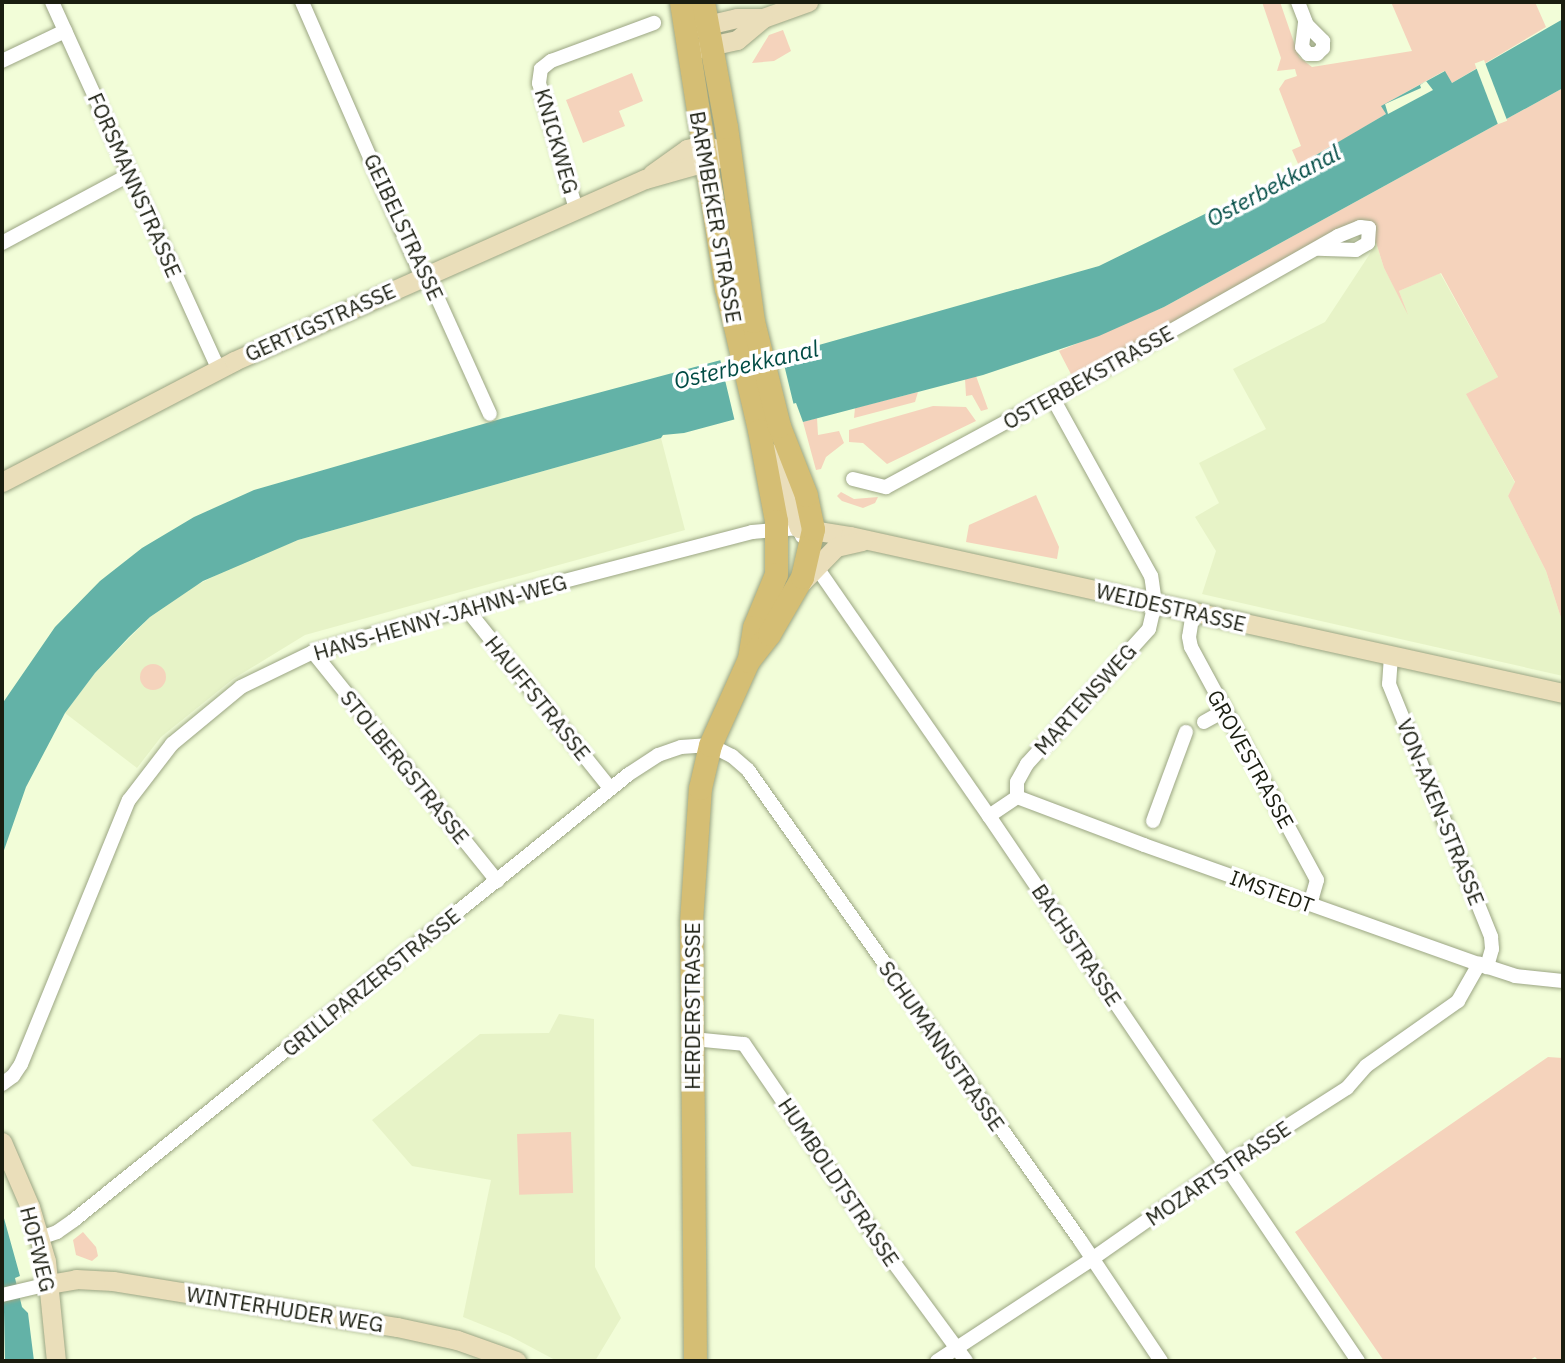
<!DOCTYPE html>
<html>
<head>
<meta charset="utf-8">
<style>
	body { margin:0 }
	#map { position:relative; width:1565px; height:1363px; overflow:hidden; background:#f2fdd8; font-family:"IBM Plex Sans",sans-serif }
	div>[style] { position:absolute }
	.built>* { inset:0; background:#e7f3c7 }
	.green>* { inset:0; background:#f5d3bc; transform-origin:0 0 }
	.round { border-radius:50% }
	.water>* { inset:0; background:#63b2a7 }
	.pier>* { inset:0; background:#f2fdd8; transform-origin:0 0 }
	.roads { filter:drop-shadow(0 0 2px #9ba583) drop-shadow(0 0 2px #9ba583) }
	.street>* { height:14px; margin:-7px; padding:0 7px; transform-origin:7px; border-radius:7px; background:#fff }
	.secondary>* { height:19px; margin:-9.5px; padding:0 9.5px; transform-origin:9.5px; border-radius:9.5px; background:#eadeba }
	.primary>* { height:23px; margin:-11.5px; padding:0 11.5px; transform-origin:11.5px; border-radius:11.5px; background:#d5be74 }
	span { translate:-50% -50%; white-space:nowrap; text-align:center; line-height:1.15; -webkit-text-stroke:7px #fff; paint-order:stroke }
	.street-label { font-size:21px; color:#1a1d10 }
	.water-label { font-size:23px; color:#004b44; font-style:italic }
	.frame { position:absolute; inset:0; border:4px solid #1a1d10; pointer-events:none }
</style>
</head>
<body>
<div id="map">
	<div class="built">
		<i style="clip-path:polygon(1374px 236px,1384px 268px,1404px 305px,1399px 291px,1440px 273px,1498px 377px,1467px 395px,1515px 483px,1508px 496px,1546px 571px,1563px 624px,1563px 676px,1202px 594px,1216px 551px,1195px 517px,1219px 503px,1199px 463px,1266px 429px,1233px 369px,1325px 322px,1375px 246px)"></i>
		<i style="clip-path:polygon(661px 438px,685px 530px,305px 635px,233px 679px,161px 737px,137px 768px,65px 713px,95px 673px,150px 617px,195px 586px,242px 562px,298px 540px)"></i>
		<i style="clip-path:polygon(559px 1014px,594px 1019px,595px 1267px,621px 1318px,595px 1361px,557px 1361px,510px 1336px,463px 1317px,491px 1180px,412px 1166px,372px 1120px,480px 1034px,549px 1033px)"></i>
	</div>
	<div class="green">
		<i style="clip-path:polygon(1262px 2px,1280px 2px,1299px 57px,1312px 67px,1412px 51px,1391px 2px,1535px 2px,1546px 27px,1452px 83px,1444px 71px,1392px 100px,1382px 106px,1386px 114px,1299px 166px,1292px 150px,1301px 146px,1279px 89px,1285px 80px,1297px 76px,1296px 73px,1295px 69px,1277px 71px,1281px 58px)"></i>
		<i style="clip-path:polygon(783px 30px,791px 51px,774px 61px,752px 63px,769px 35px)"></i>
		<i style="clip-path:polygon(632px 73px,643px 101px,619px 111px,625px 126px,583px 143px,566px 100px)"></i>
		<i style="clip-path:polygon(1563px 88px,1563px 624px,1546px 571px,1508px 496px,1515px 482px,1466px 394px,1498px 377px,1441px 273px,1399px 291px,1408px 315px,1384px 268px,1374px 236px,1365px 220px,1074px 380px,1059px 351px,1164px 307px)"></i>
		<i style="clip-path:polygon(976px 376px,988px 409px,981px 411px,972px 395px,966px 396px,965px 379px)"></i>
		<i style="clip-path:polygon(918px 392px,915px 402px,854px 418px,855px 408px)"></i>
		<i style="clip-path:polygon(933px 406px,966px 407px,976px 421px,887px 464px,863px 443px,849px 442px,849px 430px)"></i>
		<i style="clip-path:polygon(817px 418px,818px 435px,839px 431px,844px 443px,826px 457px,821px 469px,816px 470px,803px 422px)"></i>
		<i style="clip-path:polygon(841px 492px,854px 499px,878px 497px,875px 503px,863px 508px,842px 501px,837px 496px)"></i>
		<i style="clip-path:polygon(1036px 495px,1059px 547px,1057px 559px,966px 542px,969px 525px)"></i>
		<i class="round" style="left:140px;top:664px;width:26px;height:26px"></i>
		<i style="clip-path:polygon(1548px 1057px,1563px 1058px,1563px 1361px,1539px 1361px,1535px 1357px,1528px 1361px,1384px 1361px,1295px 1232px)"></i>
		<i style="left:571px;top:1132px;width:61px;height:54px;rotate:88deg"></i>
		<i style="clip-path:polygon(83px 1232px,96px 1247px,98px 1256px,92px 1261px,76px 1255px,73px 1240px)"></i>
	</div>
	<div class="water">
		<i style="clip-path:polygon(1563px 19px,1563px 88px,1164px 307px,1099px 336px,983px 375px,803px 422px,796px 403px,684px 433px,663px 435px,661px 438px,298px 540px,203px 581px,150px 617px,129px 637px,95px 673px,65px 713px,26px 787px,2px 856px,2px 704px,55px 627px,100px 581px,142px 548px,194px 517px,254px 490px,504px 418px,721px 360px,724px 369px,787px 354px,1099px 266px,1270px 182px,1386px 114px,1381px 106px,1445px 71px,1452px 83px)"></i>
		<i style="clip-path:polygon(2px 1211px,20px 1276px,15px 1278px,22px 1307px,28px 1313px,34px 1361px,5px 1361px)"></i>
	</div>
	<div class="pier">
		<i style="left:1484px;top:60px;width:65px;height:10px;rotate:69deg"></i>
		<i style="clip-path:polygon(1426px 81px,1433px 90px,1388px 114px,1385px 104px,1421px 88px,1420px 85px)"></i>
		<i style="clip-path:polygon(781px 352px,795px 410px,794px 407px,735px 422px,720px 359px,724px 358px,726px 365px)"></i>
	</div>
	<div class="roads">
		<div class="street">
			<i style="left:52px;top:2px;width:402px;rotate:65.6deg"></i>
			<i style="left:302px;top:2px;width:300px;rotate:66.4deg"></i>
			<i style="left:422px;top:277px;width:16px;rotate:45deg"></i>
			<i style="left:433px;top:288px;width:138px;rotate:65.7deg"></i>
			<i style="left:1298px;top:2px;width:25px;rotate:69deg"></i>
			<i style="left:1307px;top:25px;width:23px;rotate:45deg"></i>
			<i style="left:1323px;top:41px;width:7px;rotate:90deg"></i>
			<i style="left:1323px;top:48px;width:8px;rotate:135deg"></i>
			<i style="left:1317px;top:54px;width:9px;rotate:180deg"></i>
			<i style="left:1308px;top:54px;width:9px;rotate:-131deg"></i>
			<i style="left:1302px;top:47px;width:26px;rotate:-83deg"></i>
			<i style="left:2px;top:61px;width:70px;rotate:-25.5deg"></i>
			<i style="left:576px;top:209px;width:131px;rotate:-106.4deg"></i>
			<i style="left:539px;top:83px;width:14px;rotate:-82deg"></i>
			<i style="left:541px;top:69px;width:13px;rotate:-39deg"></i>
			<i style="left:551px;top:61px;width:110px;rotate:-20.3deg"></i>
			<i style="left:2px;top:243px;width:144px;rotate:-28.2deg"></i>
			<i style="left:853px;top:479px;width:34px;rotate:14deg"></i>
			<i style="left:886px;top:487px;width:264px;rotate:-28.5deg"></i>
			<i style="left:1118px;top:361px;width:253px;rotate:-29.6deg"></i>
			<i style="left:1338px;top:236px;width:24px;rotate:-22deg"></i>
			<i style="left:1360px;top:227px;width:9px;rotate:6deg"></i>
			<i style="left:1369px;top:228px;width:15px;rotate:94deg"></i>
			<i style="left:1368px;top:243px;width:14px;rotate:150deg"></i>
			<i style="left:1356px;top:250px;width:38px;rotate:-178deg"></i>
			<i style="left:813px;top:562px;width:309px;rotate:55.3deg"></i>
			<i style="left:989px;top:816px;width:658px;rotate:55.9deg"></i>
			<i style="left:465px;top:607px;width:232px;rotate:51.3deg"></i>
			<i style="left:1193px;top:612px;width:25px;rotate:99deg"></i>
			<i style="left:1189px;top:637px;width:10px;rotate:79deg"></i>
			<i style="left:1191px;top:647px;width:265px;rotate:61.6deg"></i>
			<i style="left:1317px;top:880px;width:25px;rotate:106deg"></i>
			<i style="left:313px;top:652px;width:294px;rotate:51.2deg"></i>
			<i style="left:1391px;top:656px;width:28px;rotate:94deg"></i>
			<i style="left:1389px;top:684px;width:273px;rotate:68deg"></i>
			<i style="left:1491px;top:937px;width:12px;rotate:85deg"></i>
			<i style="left:1492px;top:949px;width:19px;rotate:106deg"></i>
			<i style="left:1204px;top:722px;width:23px;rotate:-29deg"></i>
			<i style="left:1017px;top:797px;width:136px;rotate:20.7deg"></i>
			<i style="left:1144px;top:845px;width:356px;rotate:19.6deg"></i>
			<i style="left:1479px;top:964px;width:38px;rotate:18deg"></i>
			<i style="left:1515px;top:976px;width:48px;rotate:5.9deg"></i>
			<i style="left:1017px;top:797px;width:15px;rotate:-90deg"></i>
			<i style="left:1017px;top:782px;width:21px;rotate:-61deg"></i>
			<i style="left:1027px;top:764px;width:182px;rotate:-47.9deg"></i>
			<i style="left:1149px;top:629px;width:27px;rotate:-77deg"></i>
			<i style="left:1155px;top:603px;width:27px;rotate:-98deg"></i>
			<i style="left:1151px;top:576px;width:205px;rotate:-118.9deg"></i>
			<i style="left:989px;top:816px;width:34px;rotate:-34deg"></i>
			<i style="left:1153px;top:821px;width:95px;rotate:-69.7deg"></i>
			<i style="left:692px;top:1039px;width:52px;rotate:5.5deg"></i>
			<i style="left:744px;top:1044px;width:252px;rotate:55.7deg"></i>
			<i style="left:886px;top:1252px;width:135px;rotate:53.7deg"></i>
			<i style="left:2px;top:1084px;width:14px;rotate:-36deg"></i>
			<i style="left:13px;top:1076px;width:14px;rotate:-56deg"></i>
			<i style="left:21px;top:1064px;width:285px;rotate:-67.8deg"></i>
			<i style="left:129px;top:800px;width:71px;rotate:-52.5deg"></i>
			<i style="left:172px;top:744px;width:89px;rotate:-39.6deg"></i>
			<i style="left:241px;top:687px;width:80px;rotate:-25.9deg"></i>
			<i style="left:313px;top:652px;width:217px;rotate:-16deg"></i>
			<i style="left:522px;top:592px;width:238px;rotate:-14.6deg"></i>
			<i style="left:752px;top:532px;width:47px;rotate:-4.9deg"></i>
			<i style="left:799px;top:528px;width:9px;rotate:69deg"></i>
			<i style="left:40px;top:1238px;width:18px;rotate:-19deg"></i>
			<i style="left:57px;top:1232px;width:21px;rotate:-35deg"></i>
			<i style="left:74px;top:1220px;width:712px;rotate:-38.79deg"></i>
			<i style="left:629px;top:774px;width:35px;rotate:-33deg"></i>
			<i style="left:658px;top:755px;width:24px;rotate:-19deg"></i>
			<i style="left:681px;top:747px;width:29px;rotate:-4deg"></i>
			<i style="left:710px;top:745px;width:25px;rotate:27deg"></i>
			<i style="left:732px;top:756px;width:21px;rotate:41deg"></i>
			<i style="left:748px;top:770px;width:575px;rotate:54.76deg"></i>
			<i style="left:1080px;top:1240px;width:146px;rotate:56.2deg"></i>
			<i style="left:2px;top:1295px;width:48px;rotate:-13.2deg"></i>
			<i style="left:937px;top:1361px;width:186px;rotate:-33.3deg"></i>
			<i style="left:1092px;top:1259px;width:162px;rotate:-35deg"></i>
			<i style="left:1225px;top:1166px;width:145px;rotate:-32.6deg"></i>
			<i style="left:1347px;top:1088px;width:29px;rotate:-49deg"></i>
			<i style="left:1366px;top:1066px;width:113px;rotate:-35.2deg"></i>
			<i style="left:1458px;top:1001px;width:43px;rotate:-60.4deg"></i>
		</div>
		<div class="secondary">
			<i style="left:694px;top:28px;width:44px;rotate:-13.1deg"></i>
			<i style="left:737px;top:18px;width:26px"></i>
			<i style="left:763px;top:18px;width:48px;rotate:-19.6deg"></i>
			<i style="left:696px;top:49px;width:42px;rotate:-12.4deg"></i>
			<i style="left:737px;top:40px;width:34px;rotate:-40deg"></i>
			<i style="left:652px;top:174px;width:43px;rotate:-35.5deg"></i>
			<i style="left:687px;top:149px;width:16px;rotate:-14deg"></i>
			<i style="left:703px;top:145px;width:15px;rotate:16deg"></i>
			<i style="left:771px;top:453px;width:80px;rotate:69.5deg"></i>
			<i style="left:799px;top:528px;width:52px;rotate:8.9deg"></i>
			<i style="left:850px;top:536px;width:730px;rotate:12.42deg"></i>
			<i style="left:2px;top:482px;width:262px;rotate:-27.5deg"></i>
			<i style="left:234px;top:361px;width:449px;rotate:-23.9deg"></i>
			<i style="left:645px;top:179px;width:88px;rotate:-15.8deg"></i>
			<i style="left:797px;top:587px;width:56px;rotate:-45.7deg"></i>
			<i style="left:836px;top:547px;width:27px;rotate:-13deg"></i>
			<i style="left:2px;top:1142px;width:71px;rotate:66.7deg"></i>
			<i style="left:30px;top:1207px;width:56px;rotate:73.5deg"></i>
			<i style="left:46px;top:1261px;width:100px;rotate:84.3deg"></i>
			<i style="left:49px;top:1284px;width:27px;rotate:-10deg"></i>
			<i style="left:76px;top:1279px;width:37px;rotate:3deg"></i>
			<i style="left:113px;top:1281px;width:288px;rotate:9.2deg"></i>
			<i style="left:397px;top:1327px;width:61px;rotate:12.2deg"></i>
			<i style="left:457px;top:1340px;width:63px;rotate:19.6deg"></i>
		</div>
		<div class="primary">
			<i style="left:681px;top:2px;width:290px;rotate:81.1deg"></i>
			<i style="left:726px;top:288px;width:146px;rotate:76.9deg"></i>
			<i style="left:759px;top:430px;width:93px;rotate:79.4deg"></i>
			<i style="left:776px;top:521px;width:53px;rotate:90deg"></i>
			<i style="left:776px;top:574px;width:57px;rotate:112.5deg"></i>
			<i style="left:754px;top:627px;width:31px;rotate:99deg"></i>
			<i style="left:695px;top:1361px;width:439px;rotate:-90.5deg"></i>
			<i style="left:691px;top:922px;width:134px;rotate:-86.2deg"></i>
			<i style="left:700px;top:788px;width:44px;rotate:-76.9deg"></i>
			<i style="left:710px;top:745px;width:92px;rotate:-65.7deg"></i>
			<i style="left:748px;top:661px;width:34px;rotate:-52deg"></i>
			<i style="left:769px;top:634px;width:66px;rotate:-59.9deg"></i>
			<i style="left:802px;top:577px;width:49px;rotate:-77.1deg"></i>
			<i style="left:813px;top:529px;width:35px;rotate:-102deg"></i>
			<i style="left:806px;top:495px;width:74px;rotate:-111.4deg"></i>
			<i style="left:779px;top:426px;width:108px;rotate:-103.9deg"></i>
			<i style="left:753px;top:321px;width:196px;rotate:-97.9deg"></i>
			<i style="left:726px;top:127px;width:127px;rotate:-100.4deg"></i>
		</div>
	</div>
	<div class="street-label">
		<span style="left:557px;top:141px;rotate:74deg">KNICKWEG</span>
		<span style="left:135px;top:185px;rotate:66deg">FORSMANNSTRASSE</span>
		<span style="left:716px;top:217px;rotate:80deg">BARMBEKER STRASSE</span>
		<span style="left:404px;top:227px;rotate:65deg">GEIBELSTRASSE</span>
		<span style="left:320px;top:322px;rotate:-24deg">GERTIGSTRASSE</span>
		<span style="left:1088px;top:377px;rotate:-29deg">OSTERBEKSTRASSE</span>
		<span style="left:1171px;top:607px;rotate:13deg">WEIDESTRASSE</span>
		<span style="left:440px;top:617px;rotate:-16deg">HANS-HENNY-JAHNN-WEG</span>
		<span style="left:538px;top:698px;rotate:51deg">HAUFFSTRASSE</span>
		<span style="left:1085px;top:699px;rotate:-48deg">MARTENSWEG</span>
		<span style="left:1251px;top:759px;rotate:61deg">GROVESTRASSE</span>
		<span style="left:405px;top:767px;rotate:51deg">STOLBERGSTRASSE</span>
		<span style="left:1441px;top:812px;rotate:68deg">VON-AXEN-STRASSE</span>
		<span style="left:1272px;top:891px;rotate:20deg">IMSTEDT</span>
		<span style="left:1077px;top:945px;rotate:56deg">BACHSTRASSE</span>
		<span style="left:371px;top:982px;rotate:-39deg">GRILLPARZERSTRASSE</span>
		<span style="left:692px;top:1006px;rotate:-90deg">HERDERSTRASSE</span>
		<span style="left:942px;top:1046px;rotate:55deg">SCHUMANNSTRASSE</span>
		<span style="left:1218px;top:1173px;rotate:-34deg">MOZARTSTRASSE</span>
		<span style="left:839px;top:1182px;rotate:56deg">HUMBOLDTSTRASSE</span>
		<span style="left:38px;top:1249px;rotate:76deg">HOFWEG</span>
		<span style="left:285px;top:1309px;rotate:9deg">WINTERHUDER WEG</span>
	</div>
	<div class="water-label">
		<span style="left:1273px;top:185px;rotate:-28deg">Osterbekkanal</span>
		<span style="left:746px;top:364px;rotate:-13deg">Osterbekkanal</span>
	</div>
	<div class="frame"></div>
</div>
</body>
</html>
